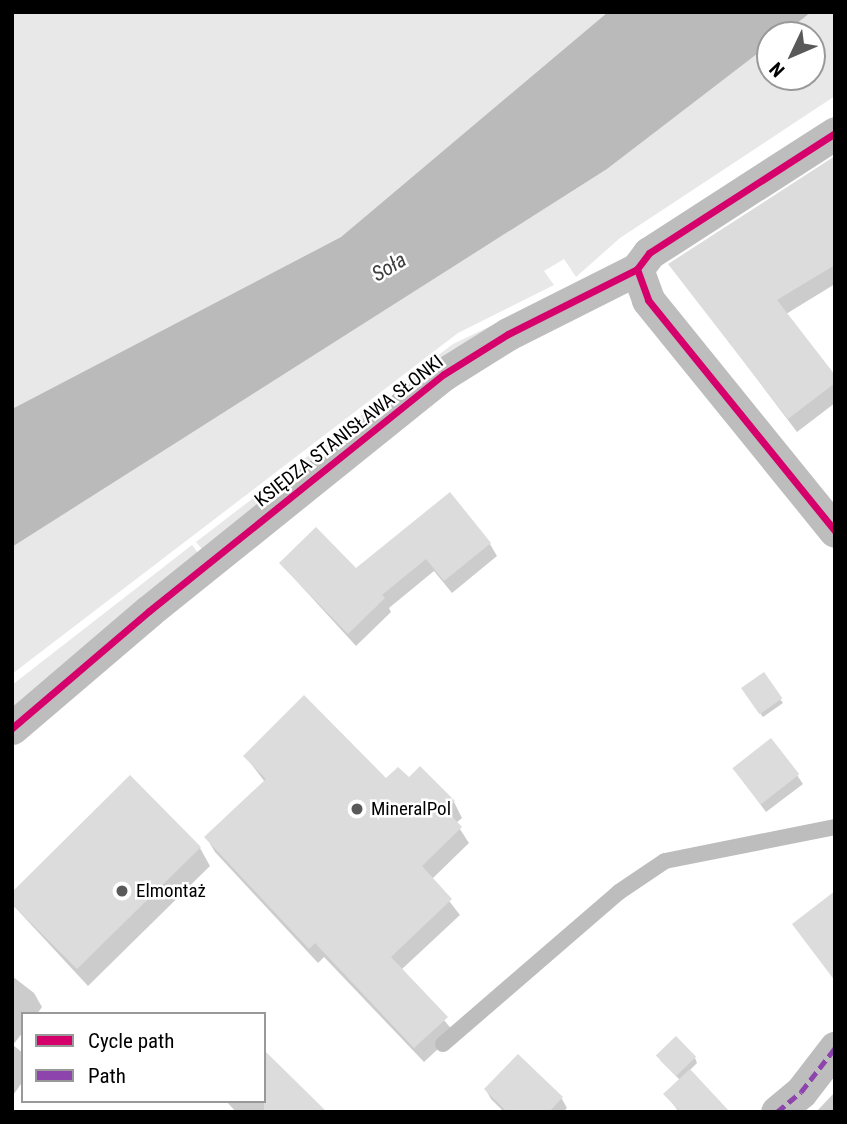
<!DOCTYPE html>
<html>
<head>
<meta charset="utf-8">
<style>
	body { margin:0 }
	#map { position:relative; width:847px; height:1124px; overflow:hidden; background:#fff; font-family:"Roboto Condensed",sans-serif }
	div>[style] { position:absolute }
	.green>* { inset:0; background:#e8e8e8 }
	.water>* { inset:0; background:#bababa }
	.shadow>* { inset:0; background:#0003 }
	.building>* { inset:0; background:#dcdcdc; transform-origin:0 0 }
	.service>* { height:16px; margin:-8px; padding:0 8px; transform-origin:8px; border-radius:8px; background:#bdbdbd }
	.minor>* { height:33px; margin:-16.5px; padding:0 16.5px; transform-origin:16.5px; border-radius:16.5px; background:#bdbdbd }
	.quiet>* { height:5px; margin-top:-2.5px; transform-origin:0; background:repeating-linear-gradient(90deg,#8e44ad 0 10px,transparent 0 15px) }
	.cycleway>* { height:7px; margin:-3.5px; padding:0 3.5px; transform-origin:3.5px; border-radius:3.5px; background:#d6006c }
	.dots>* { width:19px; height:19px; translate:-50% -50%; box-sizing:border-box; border:4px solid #fff; border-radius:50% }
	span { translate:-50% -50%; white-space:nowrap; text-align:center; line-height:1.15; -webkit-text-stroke:5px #fff; paint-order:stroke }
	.street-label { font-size:19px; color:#000 }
	.poi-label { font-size:19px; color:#000 }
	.left { translate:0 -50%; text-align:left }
	.water-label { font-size:21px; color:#3e3e3e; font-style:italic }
	.frame { position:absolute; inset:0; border:14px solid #000; pointer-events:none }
	.legend { position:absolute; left:21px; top:1012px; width:245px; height:91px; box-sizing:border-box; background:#fff; border:2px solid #999; margin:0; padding:9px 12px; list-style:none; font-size:21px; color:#000 }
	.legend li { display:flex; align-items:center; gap:14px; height:35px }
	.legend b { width:35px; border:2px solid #999 }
	.north { position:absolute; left:756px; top:21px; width:70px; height:70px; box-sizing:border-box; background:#fff; border:2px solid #999; border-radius:50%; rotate:226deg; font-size:19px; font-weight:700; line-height:28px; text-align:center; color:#000 }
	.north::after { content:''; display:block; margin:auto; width:24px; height:32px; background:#595959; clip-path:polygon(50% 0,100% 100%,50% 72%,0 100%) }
</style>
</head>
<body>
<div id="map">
	<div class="green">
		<i style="clip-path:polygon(12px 12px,608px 12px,341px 237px,12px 409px)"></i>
		<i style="clip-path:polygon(810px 12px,835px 12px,835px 96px,620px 238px,576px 277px,564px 259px,544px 271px,554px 285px,458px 333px,12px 674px,12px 547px,607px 169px,770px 43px,770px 77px,812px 77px,812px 35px,781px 35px)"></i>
		<i style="clip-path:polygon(553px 296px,398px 399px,392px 390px,453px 344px)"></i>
		<i style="clip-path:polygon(386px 396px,392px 404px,206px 554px,196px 542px)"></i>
		<i style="clip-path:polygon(192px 545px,202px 558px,12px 716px,12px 685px)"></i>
	</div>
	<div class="water">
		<i style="clip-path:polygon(608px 12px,811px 12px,782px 35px,770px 35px,770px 44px,607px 169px,12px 547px,12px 409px,341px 237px)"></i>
	</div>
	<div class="shadow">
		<i style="clip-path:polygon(835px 158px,835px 284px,786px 314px,835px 378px,835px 403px,797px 432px,670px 264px)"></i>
		<i style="clip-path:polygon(490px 544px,497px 556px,452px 593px,434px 571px,389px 608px,391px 612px,356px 646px,281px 564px,356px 571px)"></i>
		<i style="clip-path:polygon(745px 693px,780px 699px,783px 703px,763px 717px)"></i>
		<i style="clip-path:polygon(245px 756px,386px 781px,409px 779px,420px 768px,454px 802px,462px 818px,456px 823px,469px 843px,432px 879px,460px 915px,401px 970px,455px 1033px,424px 1062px,324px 957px,318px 963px,215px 852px,206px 837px,265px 782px)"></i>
		<i style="clip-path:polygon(797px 775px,803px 784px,766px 812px,740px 777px)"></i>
		<i style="clip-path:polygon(130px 778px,200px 848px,210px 866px,88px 986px,12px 904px)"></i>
		<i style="clip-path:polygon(12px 976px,34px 993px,42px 1007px,37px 1014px,23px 1014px,23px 1032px,13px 1045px,23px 1053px,23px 1081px,14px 1094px,12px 1092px)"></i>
		<i style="clip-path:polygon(518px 1057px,562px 1099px,567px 1108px,563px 1112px,504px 1112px,491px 1099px,486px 1090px)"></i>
		<i style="clip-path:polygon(695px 1058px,697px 1063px,689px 1071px,723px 1112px,679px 1112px,666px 1095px,680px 1080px,660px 1060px)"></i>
		<i style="clip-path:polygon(835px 1092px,835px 1112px,816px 1112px)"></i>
		<i style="clip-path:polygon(226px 1101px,264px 1101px,324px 1112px,236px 1112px)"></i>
	</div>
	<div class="building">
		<i style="clip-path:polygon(835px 156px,835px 265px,777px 300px,835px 375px,835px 383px,788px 419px,668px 264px)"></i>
		<i style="clip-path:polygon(450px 492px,491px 543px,444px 581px,426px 559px,382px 595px,385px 598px,348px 634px,279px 563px,316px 527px,356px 568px)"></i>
		<i style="left:764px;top:672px;width:32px;height:28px;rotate:55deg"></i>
		<i style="clip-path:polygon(304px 695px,386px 778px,398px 767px,409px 777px,420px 766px,455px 801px,446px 810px,462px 827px,422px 866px,452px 899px,391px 957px,448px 1017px,414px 1048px,315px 943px,309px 949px,204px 837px,266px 779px,243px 756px)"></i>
		<i style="left:771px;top:738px;width:46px;height:49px;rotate:52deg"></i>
		<i style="clip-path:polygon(130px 775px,201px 847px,77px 969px,12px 904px,12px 892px)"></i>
		<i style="clip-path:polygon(835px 891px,835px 981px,792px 924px)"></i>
		<i style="left:676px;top:1036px;width:29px;height:28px;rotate:46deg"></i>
		<i style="clip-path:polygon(264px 1050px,327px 1112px,264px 1112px)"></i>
		<i style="clip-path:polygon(518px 1054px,563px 1097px,549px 1112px,507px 1112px,484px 1089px)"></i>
		<i style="clip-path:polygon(690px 1069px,730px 1112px,681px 1112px,663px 1094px)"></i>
	</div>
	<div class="service">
		<i style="left:443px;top:1044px;width:233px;rotate:-40.8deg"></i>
		<i style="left:619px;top:892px;width:55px;rotate:-34deg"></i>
		<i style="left:665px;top:861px;width:173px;rotate:-11.3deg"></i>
	</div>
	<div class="minor">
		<i style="left:637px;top:269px;width:33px;rotate:70deg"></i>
		<i style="left:648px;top:300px;width:297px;rotate:51deg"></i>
		<i style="left:12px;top:728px;width:180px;rotate:-40.5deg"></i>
		<i style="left:149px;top:611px;width:378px;rotate:-38.8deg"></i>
		<i style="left:444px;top:374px;width:75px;rotate:-32deg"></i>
		<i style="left:508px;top:334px;width:144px;rotate:-26.7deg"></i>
		<i style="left:637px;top:269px;width:20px;rotate:-53deg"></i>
		<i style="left:649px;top:253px;width:221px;rotate:-32.8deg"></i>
		<i style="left:777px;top:1112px;width:31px;rotate:-40deg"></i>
		<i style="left:801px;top:1092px;width:56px;rotate:-52.3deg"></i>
	</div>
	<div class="quiet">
		<i style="left:777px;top:1112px;width:31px;rotate:-40deg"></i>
		<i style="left:801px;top:1092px;width:56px;rotate:-52.3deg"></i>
	</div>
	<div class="cycleway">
		<i style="left:637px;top:269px;width:33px;rotate:70deg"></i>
		<i style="left:648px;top:300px;width:297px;rotate:51deg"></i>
		<i style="left:12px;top:728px;width:180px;rotate:-40.5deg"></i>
		<i style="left:149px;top:611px;width:378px;rotate:-38.8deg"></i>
		<i style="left:444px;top:374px;width:75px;rotate:-32deg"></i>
		<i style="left:508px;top:334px;width:144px;rotate:-26.7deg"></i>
		<i style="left:637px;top:269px;width:20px;rotate:-53deg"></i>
		<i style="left:649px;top:253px;width:221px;rotate:-32.8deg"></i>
	</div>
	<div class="dots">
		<i style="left:357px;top:809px;background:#595959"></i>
		<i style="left:122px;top:891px;background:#595959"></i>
	</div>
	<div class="street-label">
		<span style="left:349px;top:431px;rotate:-38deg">KSIĘDZA STANISŁAWA SŁONKI</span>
	</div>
	<div class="poi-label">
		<span class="left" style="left:371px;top:809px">MineralPol</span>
		<span class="left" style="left:136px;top:891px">Elmontaż</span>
	</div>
	<div class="water-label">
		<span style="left:389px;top:267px;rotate:-31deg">Soła</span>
	</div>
	<div class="frame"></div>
	<ul class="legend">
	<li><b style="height:9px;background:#d6006c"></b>Cycle path</li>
	<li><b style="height:9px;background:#8e44ad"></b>Path</li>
	</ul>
	<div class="north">N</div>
</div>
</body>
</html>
